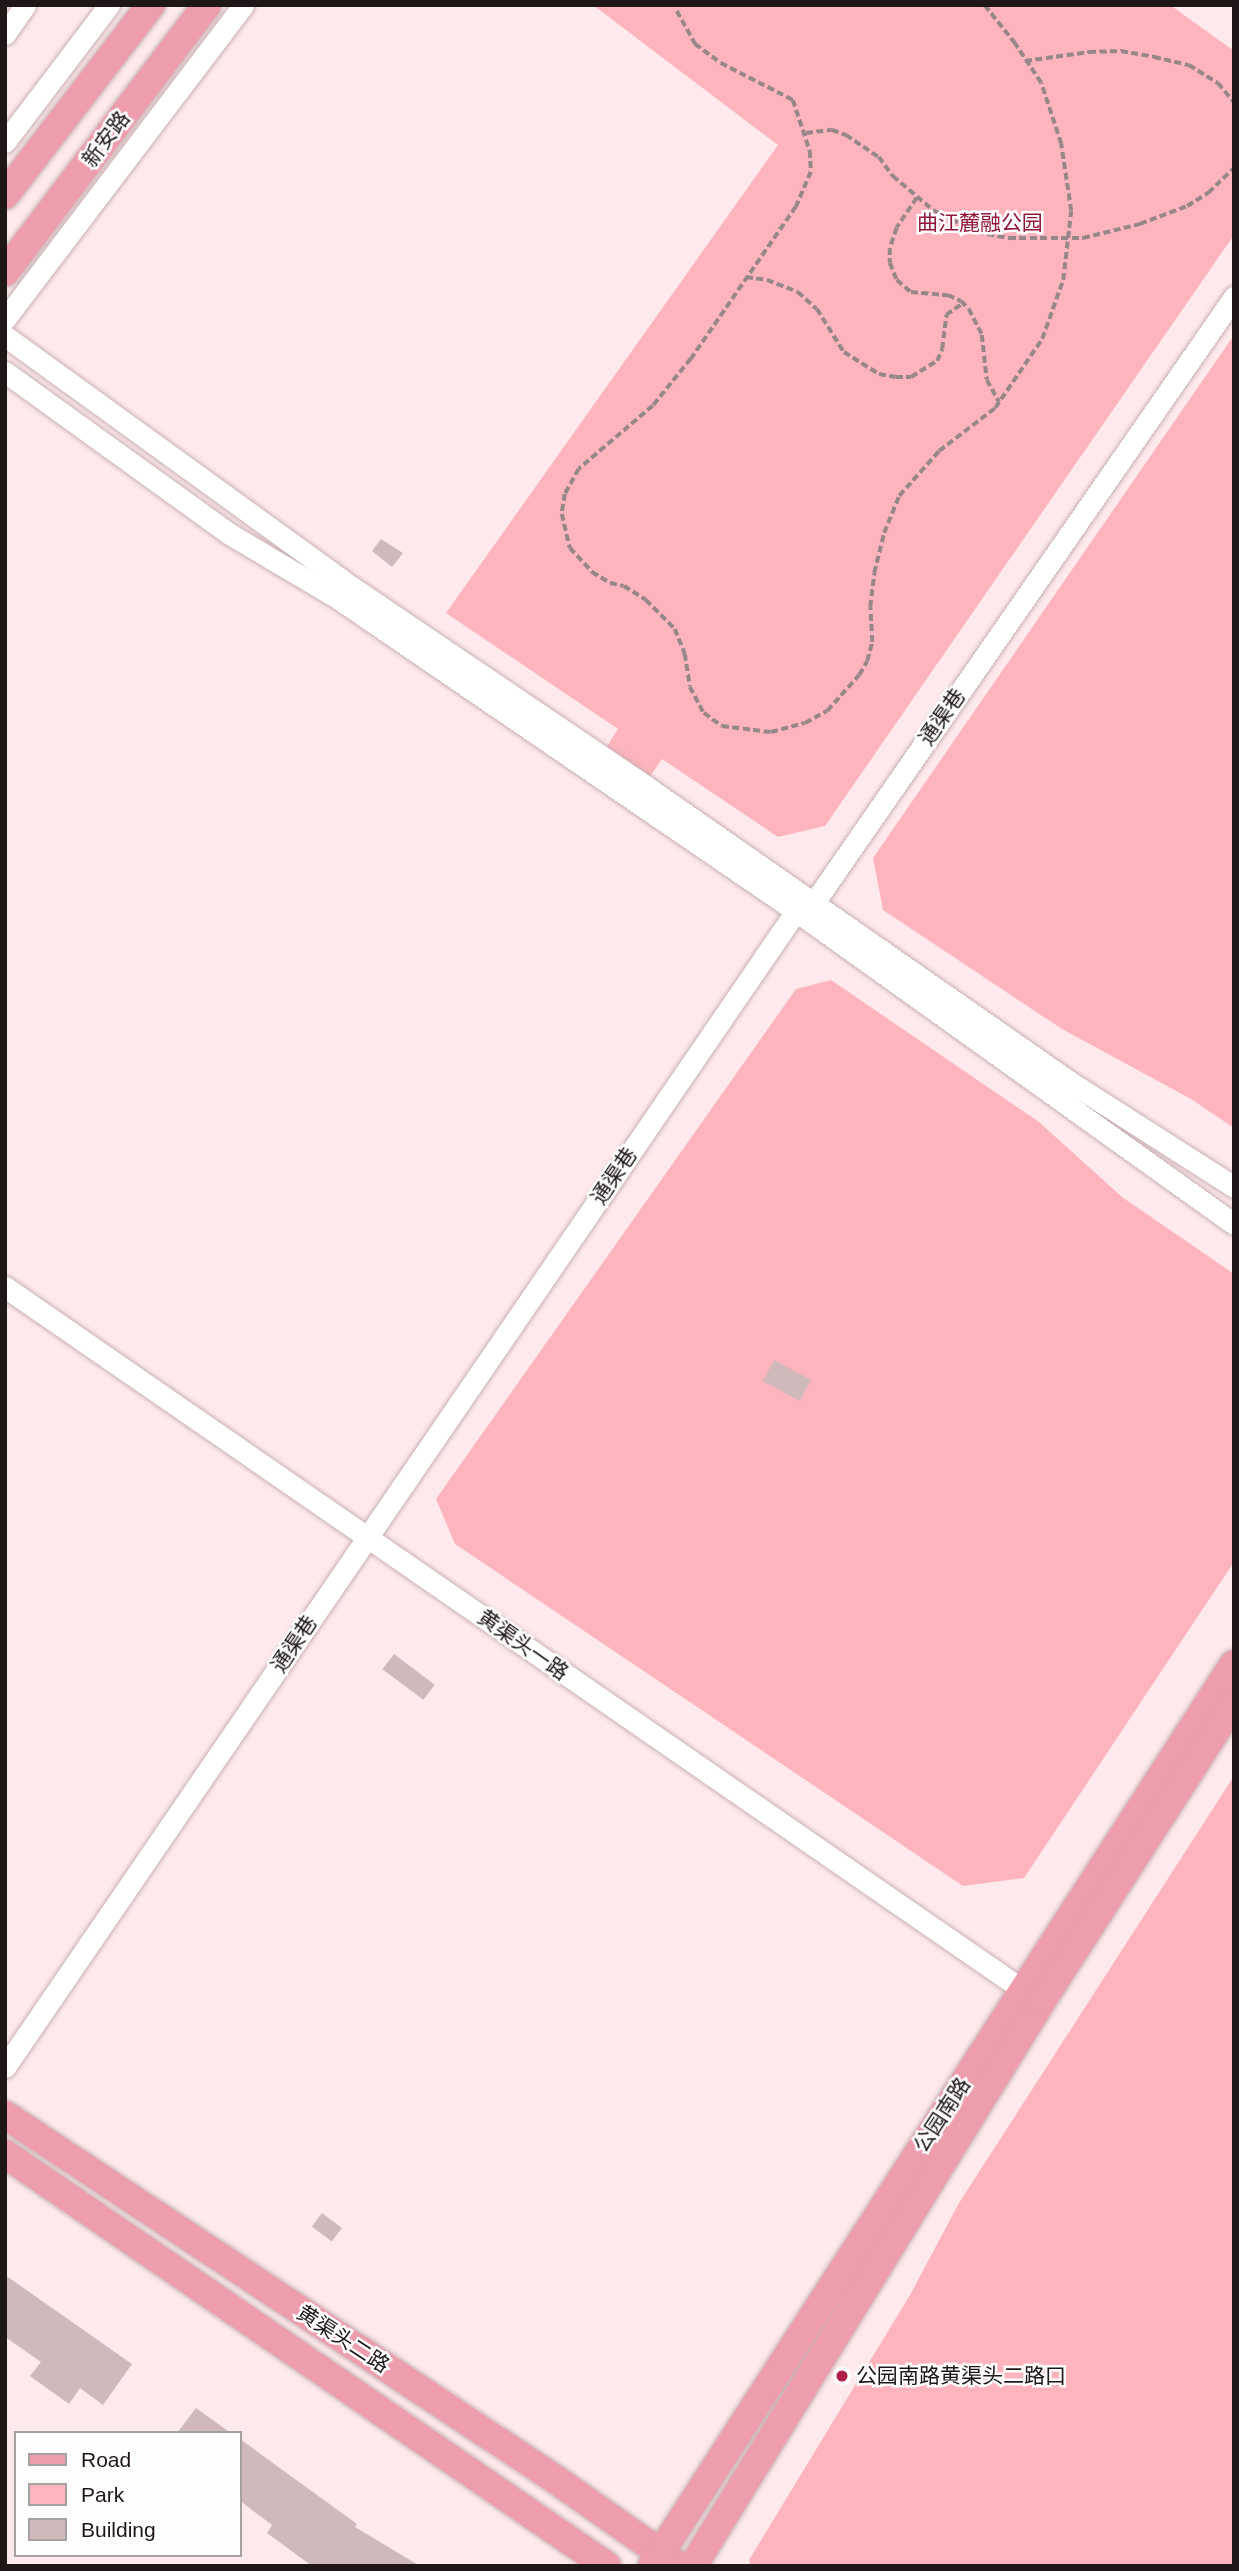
<!DOCTYPE html>
<html>
<head>
<meta charset="utf-8">
<style>
	body { margin:0 }
	#map { position:relative; width:1239px; height:2571px; overflow:hidden; background:#feeaec; font-family:Arial,"Noto Sans SC",sans-serif }
	div>[style] { position:absolute }
	.green>* { inset:0; background:#feb4bc }
	.building>* { inset:0; background:#d0b9bb; transform-origin:0 0 }
	.path>* { height:3.5px; margin-top:-1.75px; transform-origin:0; background:repeating-linear-gradient(90deg,#968789 0 7px,transparent 0 10.5px) }
	.roads { filter:drop-shadow(0 0 2px #c8b1b3) drop-shadow(0 0 2px #c8b1b3) }
	.minor>* { height:21px; margin:-10.5px; padding:0 10.5px; transform-origin:10.5px; border-radius:10.5px; background:#fff }
	.major>* { height:28px; margin:-14px; padding:0 14px; transform-origin:14px; border-radius:14px; background:#ee9dac }
	.dots>* { width:19px; height:19px; translate:-50% -50%; box-sizing:border-box; border:4px solid #fdfdfd; border-radius:50% }
	span { translate:-50% -50%; white-space:nowrap; text-align:center; line-height:1.15; -webkit-text-stroke:5px #fdfdfd; paint-order:stroke }
	.street-label { font-size:21px; color:#1e1617 }
	.park-label { font-size:21px; color:#921639 }
	.poi-label { font-size:21px; color:#1e1617 }
	.left { translate:0 -50%; text-align:left }
	.frame { position:absolute; inset:0; border:7px solid #1e1617; pointer-events:none }
	.legend { position:absolute; left:14px; top:2431px; width:228px; height:126px; box-sizing:border-box; background:#fdfdfd; border:2px solid #a4a1a1; margin:0; padding:9px 12px; list-style:none; font-size:21px; color:#1e1617 }
	.legend li { display:flex; align-items:center; gap:14px; height:35px }
	.legend b { width:35px; border:2px solid #a4a1a1 }
</style>
</head>
<body>
<div id="map">
	<div class="green">
		<i style="clip-path:polygon(593px 5px,1170px 5px,1234px 51px,1234px 235px,825px 826px,778px 837px,662px 759px,644px 785px,601px 756px,618px 729px,446px 613px,778px 145px)"></i>
		<i style="clip-path:polygon(1234px 335px,1234px 1128px,1191px 1099px,1062px 1029px,883px 910px,873px 858px)"></i>
		<i style="clip-path:polygon(831px 980px,1039px 1122px,1122px 1197px,1234px 1274px,1234px 1562px,1024px 1878px,963px 1886px,455px 1544px,436px 1499px,796px 989px)"></i>
		<i style="clip-path:polygon(1234px 1776px,1234px 2566px,751px 2566px,749px 2560px,910px 2295px,959px 2203px)"></i>
	</div>
	<div class="building">
		<i style="clip-path:polygon(381px 539px,403px 553px,392px 567px,372px 551px)"></i>
		<i style="left:774px;top:1360px;width:42px;height:24px;rotate:28deg"></i>
		<i style="left:394px;top:1654px;width:51px;height:19px;rotate:37deg"></i>
		<i style="left:322px;top:2213px;width:25px;height:17px;rotate:37deg"></i>
		<i style="clip-path:polygon(5px 2275px,132px 2364px,103px 2405px,80px 2388px,69px 2404px,30px 2376px,41px 2362px,5px 2337px)"></i>
		<i style="clip-path:polygon(196px 2408px,231px 2433px,177px 2433px)"></i>
		<i style="clip-path:polygon(240px 2439px,357px 2524px,355px 2527px,420px 2566px,312px 2566px,267px 2533px,272px 2525px,240px 2501px)"></i>
	</div>
	<div class="path">
		<i style="left:677px;top:11px;width:38px;rotate:61deg"></i>
		<i style="left:695px;top:44px;width:32px;rotate:36deg"></i>
		<i style="left:721px;top:63px;width:81px;rotate:27.2deg"></i>
		<i style="left:793px;top:100px;width:54px;rotate:71.6deg"></i>
		<i style="left:810px;top:151px;width:21px;rotate:87deg"></i>
		<i style="left:811px;top:172px;width:38px;rotate:113deg"></i>
		<i style="left:796px;top:207px;width:185px;rotate:124.6deg"></i>
		<i style="left:691px;top:359px;width:60px;rotate:129deg"></i>
		<i style="left:653px;top:406px;width:97px;rotate:139.6deg"></i>
		<i style="left:579px;top:469px;width:29px;rotate:119deg"></i>
		<i style="left:565px;top:494px;width:20px;rotate:99deg"></i>
		<i style="left:562px;top:514px;width:35px;rotate:77deg"></i>
		<i style="left:570px;top:548px;width:33px;rotate:47deg"></i>
		<i style="left:592px;top:572px;width:21px;rotate:31deg"></i>
		<i style="left:610px;top:583px;width:14px;rotate:12deg"></i>
		<i style="left:624px;top:586px;width:26px;rotate:32deg"></i>
		<i style="left:646px;top:600px;width:41px;rotate:45deg"></i>
		<i style="left:675px;top:629px;width:27px;rotate:68deg"></i>
		<i style="left:685px;top:654px;width:33px;rotate:81deg"></i>
		<i style="left:690px;top:687px;width:30px;rotate:62deg"></i>
		<i style="left:704px;top:713px;width:22px;rotate:36deg"></i>
		<i style="left:722px;top:726px;width:49px;rotate:7deg"></i>
		<i style="left:771px;top:732px;width:35px;rotate:-15deg"></i>
		<i style="left:805px;top:723px;width:25px;rotate:-29deg"></i>
		<i style="left:827px;top:711px;width:48px;rotate:-48.4deg"></i>
		<i style="left:859px;top:675px;width:16px;rotate:-60deg"></i>
		<i style="left:867px;top:661px;width:20px;rotate:-75deg"></i>
		<i style="left:872px;top:642px;width:35px;rotate:-93deg"></i>
		<i style="left:870px;top:607px;width:34px;rotate:-83deg"></i>
		<i style="left:874px;top:573px;width:41px;rotate:-76deg"></i>
		<i style="left:884px;top:533px;width:40px;rotate:-68deg"></i>
		<i style="left:899px;top:496px;width:60px;rotate:-48.4deg"></i>
		<i style="left:939px;top:451px;width:71px;rotate:-37.5deg"></i>
		<i style="left:995px;top:408px;width:83px;rotate:-55.7deg"></i>
		<i style="left:1042px;top:339px;width:63px;rotate:-70.4deg"></i>
		<i style="left:1063px;top:280px;width:69px;rotate:-83.4deg"></i>
		<i style="left:1071px;top:211px;width:68px;rotate:-98.5deg"></i>
		<i style="left:1061px;top:144px;width:64px;rotate:-108.2deg"></i>
		<i style="left:1041px;top:83px;width:47px;rotate:-123.7deg"></i>
		<i style="left:1015px;top:44px;width:50px;rotate:-128.5deg"></i>
		<i style="left:1025px;top:61px;width:65px;rotate:-8deg"></i>
		<i style="left:1089px;top:52px;width:32px;rotate:-2deg"></i>
		<i style="left:1121px;top:51px;width:34px;rotate:10deg"></i>
		<i style="left:1154px;top:57px;width:36px;rotate:13deg"></i>
		<i style="left:1189px;top:65px;width:34px;rotate:32deg"></i>
		<i style="left:1218px;top:83px;width:25px;rotate:50deg"></i>
		<i style="left:806px;top:133px;width:26px;rotate:-7deg"></i>
		<i style="left:832px;top:130px;width:15px;rotate:20deg"></i>
		<i style="left:846px;top:135px;width:40px;rotate:34deg"></i>
		<i style="left:879px;top:157px;width:24px;rotate:54deg"></i>
		<i style="left:893px;top:176px;width:52px;rotate:40.4deg"></i>
		<i style="left:933px;top:210px;width:49px;rotate:26.6deg"></i>
		<i style="left:977px;top:232px;width:33px;rotate:11deg"></i>
		<i style="left:1009px;top:238px;width:74px"></i>
		<i style="left:1083px;top:238px;width:59px;rotate:-13.8deg"></i>
		<i style="left:1140px;top:224px;width:50px;rotate:-21deg"></i>
		<i style="left:1187px;top:206px;width:25px;rotate:-32deg"></i>
		<i style="left:1208px;top:193px;width:36px;rotate:-44deg"></i>
		<i style="left:917px;top:198px;width:36px;rotate:124deg"></i>
		<i style="left:897px;top:228px;width:21px;rotate:109deg"></i>
		<i style="left:890px;top:248px;width:15px;rotate:90deg"></i>
		<i style="left:890px;top:263px;width:18px;rotate:68deg"></i>
		<i style="left:897px;top:280px;width:18px;rotate:41deg"></i>
		<i style="left:911px;top:292px;width:37px;rotate:5deg"></i>
		<i style="left:948px;top:295px;width:14px;rotate:25deg"></i>
		<i style="left:961px;top:301px;width:11px;rotate:45deg"></i>
		<i style="left:969px;top:309px;width:29px;rotate:63deg"></i>
		<i style="left:982px;top:335px;width:45px;rotate:83.7deg"></i>
		<i style="left:987px;top:380px;width:25px;rotate:61deg"></i>
		<i style="left:746px;top:277px;width:21px;rotate:8deg"></i>
		<i style="left:767px;top:280px;width:33px;rotate:21deg"></i>
		<i style="left:798px;top:292px;width:25px;rotate:42deg"></i>
		<i style="left:817px;top:309px;width:51px;rotate:57.9deg"></i>
		<i style="left:844px;top:352px;width:41px;rotate:32.2deg"></i>
		<i style="left:879px;top:374px;width:17px;rotate:10deg"></i>
		<i style="left:896px;top:377px;width:15px"></i>
		<i style="left:911px;top:377px;width:31px;rotate:-32deg"></i>
		<i style="left:937px;top:361px;width:13px;rotate:-67deg"></i>
		<i style="left:942px;top:349px;width:34px;rotate:-83deg"></i>
		<i style="left:946px;top:315px;width:21px;rotate:-35deg"></i>
	</div>
	<div class="roads">
		<div class="minor">
			<i style="left:5px;top:34px;width:35px;rotate:-55deg"></i>
			<i style="left:5px;top:142px;width:172px;rotate:-52.8deg"></i>
			<i style="left:5px;top:319px;width:394px;rotate:-52.8deg"></i>
			<i style="left:5px;top:336px;width:417px;rotate:35.9deg"></i>
			<i style="left:343px;top:581px;width:364px;rotate:34.1deg"></i>
			<i style="left:644px;top:785px;width:519px;rotate:34.88deg"></i>
			<i style="left:1070px;top:1082px;width:195px;rotate:32.6deg"></i>
			<i style="left:5px;top:372px;width:275px;rotate:35.8deg"></i>
			<i style="left:228px;top:533px;width:129px;rotate:30.7deg"></i>
			<i style="left:339px;top:599px;width:553px;rotate:34.32deg"></i>
			<i style="left:796px;top:911px;width:538px;rotate:35.55deg"></i>
			<i style="left:5px;top:1287px;width:1253px;rotate:34.63deg"></i>
			<i style="left:5px;top:2067px;width:1401px;rotate:-55.62deg"></i>
			<i style="left:796px;top:911px;width:18px;rotate:-22deg"></i>
			<i style="left:813px;top:904px;width:739px;rotate:-55.26deg"></i>
		</div>
		<div class="major">
			<i style="left:5px;top:195px;width:240px;rotate:-52.5deg"></i>
			<i style="left:5px;top:272px;width:335px;rotate:-52.9deg"></i>
			<i style="left:5px;top:2115px;width:660px;rotate:33.5deg"></i>
			<i style="left:555px;top:2479px;width:148px;rotate:35.1deg"></i>
			<i style="left:5px;top:2154px;width:729px;rotate:34.39deg"></i>
			<i style="left:652px;top:2566px;width:1073px;rotate:-57.17deg"></i>
			<i style="left:693px;top:2566px;width:663px;rotate:-58.32deg"></i>
			<i style="left:1041px;top:2002px;width:356px;rotate:-57.2deg"></i>
		</div>
	</div>
	<div class="dots">
		<i style="left:842px;top:2376px;background:#b11e46"></i>
	</div>
	<div class="street-label">
		<span style="left:106px;top:139px;rotate:-53deg">新安路</span>
		<span style="left:942px;top:717px;rotate:-55deg">通渠巷</span>
		<span style="left:614px;top:1176px;rotate:-56deg">通渠巷</span>
		<span style="left:294px;top:1644px;rotate:-56deg">通渠巷</span>
		<span style="left:523px;top:1645px;rotate:35deg">黄渠头一路</span>
		<span style="left:942px;top:2115px;rotate:-57deg">公园南路</span>
		<span style="left:343px;top:2339px;rotate:33deg">黄渠头二路</span>
	</div>
	<div class="park-label">
		<span style="left:980px;top:223px">曲江麓融公园</span>
	</div>
	<div class="poi-label">
		<span class="left" style="left:856px;top:2376px">公园南路黄渠头二路口</span>
	</div>
	<div class="frame"></div>
	<ul class="legend">
	<li><b style="height:9px;background:#ee9dac"></b>Road</li>
	<li><b style="height:19px;background:#feb4bc"></b>Park</li>
	<li><b style="height:19px;background:#d0b9bb"></b>Building</li>
	</ul>
</div>
</body>
</html>
